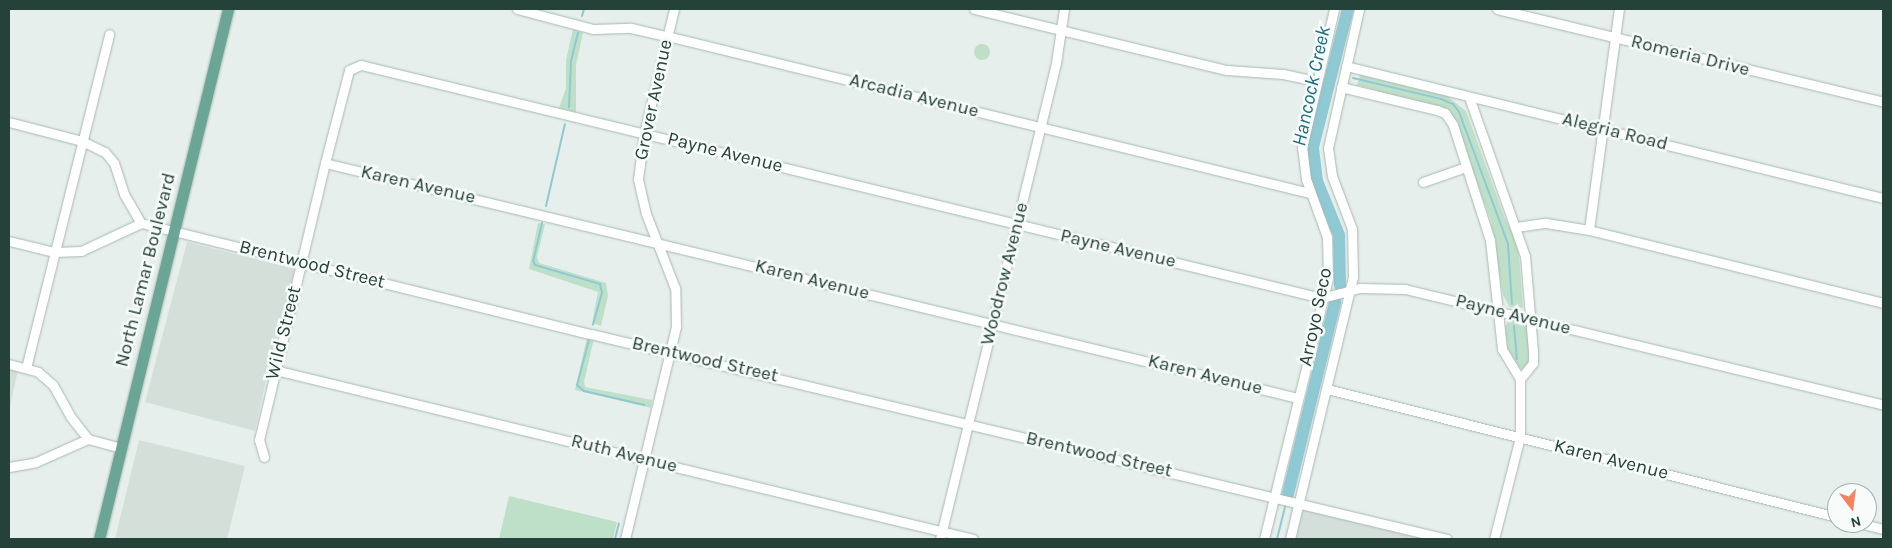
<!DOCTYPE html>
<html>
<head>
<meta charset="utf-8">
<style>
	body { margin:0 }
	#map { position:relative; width:1892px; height:548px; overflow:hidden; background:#e6efeb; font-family:Karla,sans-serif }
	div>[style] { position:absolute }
	.built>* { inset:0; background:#d4dfda }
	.green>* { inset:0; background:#bfe0c8 }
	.round { border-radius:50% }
	.stream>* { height:2px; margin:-1px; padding:0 1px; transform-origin:1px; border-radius:1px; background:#8ec9d4 }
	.river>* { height:12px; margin:-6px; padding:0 6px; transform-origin:6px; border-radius:6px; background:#8ec9d4 }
	.roads { filter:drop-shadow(0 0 1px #a8b8b2) drop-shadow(0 0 1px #a8b8b2) }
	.minor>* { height:9px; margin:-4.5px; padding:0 4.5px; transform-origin:4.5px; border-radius:4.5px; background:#fff }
	.major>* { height:11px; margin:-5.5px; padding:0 5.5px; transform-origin:5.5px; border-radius:5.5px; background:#6aa596 }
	span { translate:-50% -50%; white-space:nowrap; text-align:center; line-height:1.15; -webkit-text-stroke:5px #f7fbf9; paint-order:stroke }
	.street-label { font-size:19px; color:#24423a }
	.water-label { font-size:20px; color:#1c6f80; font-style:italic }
	.frame { position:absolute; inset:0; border:10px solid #24423a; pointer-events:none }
	.north { position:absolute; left:1827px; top:483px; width:50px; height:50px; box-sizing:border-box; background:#f7fbf9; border:1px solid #a3b1ad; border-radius:50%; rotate:165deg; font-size:14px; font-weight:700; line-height:20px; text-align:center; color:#24423a }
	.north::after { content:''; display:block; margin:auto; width:18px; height:22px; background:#f4845f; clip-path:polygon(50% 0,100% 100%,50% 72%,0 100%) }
</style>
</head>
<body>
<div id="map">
	<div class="built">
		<i style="clip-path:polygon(187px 242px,295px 269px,272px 352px,255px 431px,145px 402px)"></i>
		<i style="clip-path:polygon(9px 368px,18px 370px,9px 411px)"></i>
		<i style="clip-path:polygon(139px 440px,245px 466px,227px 539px,115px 539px)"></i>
		<i style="clip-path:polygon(1303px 510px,1425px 539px,1296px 539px)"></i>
	</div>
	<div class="green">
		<i style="clip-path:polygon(573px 29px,583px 33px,576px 65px,576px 112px,559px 108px,566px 88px,566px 60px)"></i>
		<i class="round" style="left:974px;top:44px;width:16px;height:16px"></i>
		<i style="clip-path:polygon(1360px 75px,1447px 96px,1466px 111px,1504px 216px,1518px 245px,1523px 307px,1516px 310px,1509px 306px,1503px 295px,1491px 221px,1450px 111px,1357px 85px)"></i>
		<i style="clip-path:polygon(538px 223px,545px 224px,537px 257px,539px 263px,606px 283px,608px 296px,601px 326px,592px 323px,598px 292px,529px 269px)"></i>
		<i style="clip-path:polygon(1509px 320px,1528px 324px,1529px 360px,1524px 370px,1515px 365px,1508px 352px,1505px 327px)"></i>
		<i style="clip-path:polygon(587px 337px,594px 338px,584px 382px,585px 387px,652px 400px,651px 408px,575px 390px)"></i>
		<i style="clip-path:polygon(509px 496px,617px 522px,613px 539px,499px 539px)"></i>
	</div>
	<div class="stream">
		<i style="left:582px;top:16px;width:7px;rotate:-74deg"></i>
		<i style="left:1334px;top:68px;width:4px;rotate:34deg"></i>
		<i style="left:1353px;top:78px;width:90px;rotate:13.4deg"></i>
		<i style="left:1441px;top:99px;width:13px;rotate:23deg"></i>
		<i style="left:1453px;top:104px;width:10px;rotate:53deg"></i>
		<i style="left:1459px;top:112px;width:141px;rotate:69.6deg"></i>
		<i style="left:1508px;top:244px;width:60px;rotate:86.2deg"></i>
		<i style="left:569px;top:107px;width:46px;rotate:-87.5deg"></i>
		<i style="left:571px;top:61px;width:29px;rotate:-76deg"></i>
		<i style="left:546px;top:206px;width:84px;rotate:-77deg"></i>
		<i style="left:542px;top:223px;width:39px;rotate:103deg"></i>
		<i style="left:533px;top:261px;width:4px;rotate:63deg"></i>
		<i style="left:535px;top:265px;width:68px;rotate:16.3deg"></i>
		<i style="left:600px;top:284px;width:9px;rotate:77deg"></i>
		<i style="left:602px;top:293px;width:33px;rotate:106deg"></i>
		<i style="left:1514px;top:326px;width:33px;rotate:85deg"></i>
		<i style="left:589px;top:340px;width:47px;rotate:104.9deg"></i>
		<i style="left:577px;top:385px;width:9px;rotate:41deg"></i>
		<i style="left:584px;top:391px;width:62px;rotate:13.1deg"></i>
		<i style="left:615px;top:539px;width:16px;rotate:-76deg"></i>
		<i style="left:1277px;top:539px;width:34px;rotate:-76deg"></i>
	</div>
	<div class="river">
		<i style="left:1340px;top:286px;width:51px;rotate:-91.1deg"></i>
		<i style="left:1339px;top:235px;width:58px;rotate:-112.2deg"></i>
		<i style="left:1317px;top:181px;width:34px;rotate:-97deg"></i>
		<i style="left:1313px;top:147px;width:142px;rotate:-75.8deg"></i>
		<i style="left:1288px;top:494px;width:198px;rotate:-76.2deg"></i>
	</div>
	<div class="roads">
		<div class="minor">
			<i style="left:517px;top:9px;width:79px;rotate:14.7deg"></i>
			<i style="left:593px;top:29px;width:38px;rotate:-2deg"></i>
			<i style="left:631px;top:28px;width:37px;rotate:13deg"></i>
			<i style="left:667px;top:36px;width:662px;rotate:13.72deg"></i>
			<i style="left:974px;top:9px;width:260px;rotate:13.6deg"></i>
			<i style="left:1227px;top:70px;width:56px;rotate:4.1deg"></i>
			<i style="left:1283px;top:74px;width:33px;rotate:12deg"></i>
			<i style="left:1497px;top:9px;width:397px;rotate:13.5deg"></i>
			<i style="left:1346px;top:66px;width:553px;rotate:13.81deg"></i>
			<i style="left:1341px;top:87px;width:99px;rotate:13.5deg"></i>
			<i style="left:1437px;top:110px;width:9px;rotate:21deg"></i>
			<i style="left:1445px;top:113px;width:14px;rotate:56deg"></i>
			<i style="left:1453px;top:125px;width:121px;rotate:72.2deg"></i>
			<i style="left:1490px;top:240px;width:110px;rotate:83.7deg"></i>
			<i style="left:1502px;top:349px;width:35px;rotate:59deg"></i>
			<i style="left:1520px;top:379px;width:58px;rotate:90deg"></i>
			<i style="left:1520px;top:437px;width:105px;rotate:104.3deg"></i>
			<i style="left:1469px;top:97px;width:169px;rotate:70.6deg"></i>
			<i style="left:1525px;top:256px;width:96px;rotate:85.2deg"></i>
			<i style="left:1533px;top:352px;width:11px;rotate:90deg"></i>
			<i style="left:1533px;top:363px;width:21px;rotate:129deg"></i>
			<i style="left:9px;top:122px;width:75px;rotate:14.6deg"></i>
			<i style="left:82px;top:141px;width:25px;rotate:26deg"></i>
			<i style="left:105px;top:152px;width:14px;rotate:51deg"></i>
			<i style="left:114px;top:163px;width:33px;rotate:72deg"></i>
			<i style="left:124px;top:194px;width:34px;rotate:60deg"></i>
			<i style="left:141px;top:223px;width:463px;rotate:13.9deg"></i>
			<i style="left:591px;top:334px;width:880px;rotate:13.47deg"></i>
			<i style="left:325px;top:163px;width:1001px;rotate:13.58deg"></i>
			<i style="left:1423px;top:182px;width:46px;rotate:-19.2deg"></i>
			<i style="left:1516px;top:227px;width:30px;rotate:-8deg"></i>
			<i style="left:1546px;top:223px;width:44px;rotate:9.2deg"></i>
			<i style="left:1589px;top:230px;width:303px;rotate:13.9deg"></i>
			<i style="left:1589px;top:230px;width:223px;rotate:-82.3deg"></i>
			<i style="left:9px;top:241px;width:46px;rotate:13.7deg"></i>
			<i style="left:54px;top:252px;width:27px;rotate:-2deg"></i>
			<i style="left:81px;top:251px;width:66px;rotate:-25deg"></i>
			<i style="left:9px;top:364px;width:30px;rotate:15deg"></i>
			<i style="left:38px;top:372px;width:20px;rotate:41deg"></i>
			<i style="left:53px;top:385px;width:35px;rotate:61deg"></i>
			<i style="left:70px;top:416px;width:29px;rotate:52deg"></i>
			<i style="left:26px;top:368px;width:344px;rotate:-76deg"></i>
			<i style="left:275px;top:370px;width:718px;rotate:13.61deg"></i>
			<i style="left:1327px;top:389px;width:526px;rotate:14.09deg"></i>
			<i style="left:264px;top:457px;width:18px;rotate:-106deg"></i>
			<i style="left:259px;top:440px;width:285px;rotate:-76.6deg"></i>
			<i style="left:325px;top:163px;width:96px;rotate:-75.5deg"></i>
			<i style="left:349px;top:70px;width:13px;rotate:-23deg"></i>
			<i style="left:361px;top:65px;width:989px;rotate:13.63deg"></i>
			<i style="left:1322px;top:298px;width:39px;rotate:-15deg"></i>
			<i style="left:1360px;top:288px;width:45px;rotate:1.3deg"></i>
			<i style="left:1405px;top:289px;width:492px;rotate:13.6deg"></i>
			<i style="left:9px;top:467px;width:27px;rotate:-10deg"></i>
			<i style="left:36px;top:462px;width:57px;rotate:-23.9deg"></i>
			<i style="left:88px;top:439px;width:34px;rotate:15deg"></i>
			<i style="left:1859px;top:523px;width:25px;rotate:14deg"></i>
			<i style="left:625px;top:539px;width:218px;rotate:-76.5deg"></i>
			<i style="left:676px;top:327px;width:39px;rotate:-91deg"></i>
			<i style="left:675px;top:288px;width:79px;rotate:-111.4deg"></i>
			<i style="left:646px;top:214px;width:36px;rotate:-103deg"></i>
			<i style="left:638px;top:179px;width:45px;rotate:-82.4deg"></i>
			<i style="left:644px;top:134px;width:129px;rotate:-76.5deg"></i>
			<i style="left:940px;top:539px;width:490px;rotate:-76.3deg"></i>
			<i style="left:1056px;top:63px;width:55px;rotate:-81.6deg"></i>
			<i style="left:1264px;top:539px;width:269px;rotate:-76.2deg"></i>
			<i style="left:1328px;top:278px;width:41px;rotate:-91.4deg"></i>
			<i style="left:1327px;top:237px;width:62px;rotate:-109.9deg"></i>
			<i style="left:1306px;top:179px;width:31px;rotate:-97deg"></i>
			<i style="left:1302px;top:148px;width:143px;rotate:-77deg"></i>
			<i style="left:1290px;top:539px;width:269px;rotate:-76.5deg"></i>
			<i style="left:1353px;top:277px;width:48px;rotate:-91.2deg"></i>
			<i style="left:1352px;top:229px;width:57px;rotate:-110.7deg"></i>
			<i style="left:1332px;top:176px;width:28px;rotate:-98deg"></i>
			<i style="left:1328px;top:148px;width:142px;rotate:-77.4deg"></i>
		</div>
		<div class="major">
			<i style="left:99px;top:539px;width:545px;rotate:-76.32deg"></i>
		</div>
	</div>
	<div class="street-label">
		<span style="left:1690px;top:56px;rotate:14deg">Romeria Drive</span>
		<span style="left:914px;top:96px;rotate:14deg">Arcadia Avenue</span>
		<span style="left:654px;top:100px;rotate:-78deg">Grover Avenue</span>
		<span style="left:1615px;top:132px;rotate:14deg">Alegria Road</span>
		<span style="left:725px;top:153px;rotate:14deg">Payne Avenue</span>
		<span style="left:418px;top:185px;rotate:13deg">Karen Avenue</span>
		<span style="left:1118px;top:249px;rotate:13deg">Payne Avenue</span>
		<span style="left:312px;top:265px;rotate:14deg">Brentwood Street</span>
		<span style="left:146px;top:270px;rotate:-76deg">North Lamar Boulevard</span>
		<span style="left:1005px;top:274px;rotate:-76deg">Woodrow Avenue</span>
		<span style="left:812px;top:280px;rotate:14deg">Karen Avenue</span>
		<span style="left:1513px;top:315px;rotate:14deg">Payne Avenue</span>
		<span style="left:1316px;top:317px;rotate:-78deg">Arroyo Seco</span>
		<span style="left:284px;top:333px;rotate:-76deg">Wild Street</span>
		<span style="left:705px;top:360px;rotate:13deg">Brentwood Street</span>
		<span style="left:1205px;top:375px;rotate:14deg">Karen Avenue</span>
		<span style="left:624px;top:454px;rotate:14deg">Ruth Avenue</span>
		<span style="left:1099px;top:455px;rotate:13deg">Brentwood Street</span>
		<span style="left:1611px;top:460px;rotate:14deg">Karen Avenue</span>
	</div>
	<div class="water-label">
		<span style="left:1311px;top:86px;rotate:-78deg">Hancock Creek</span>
	</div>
	<div class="frame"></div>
	<div class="north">N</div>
</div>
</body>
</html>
